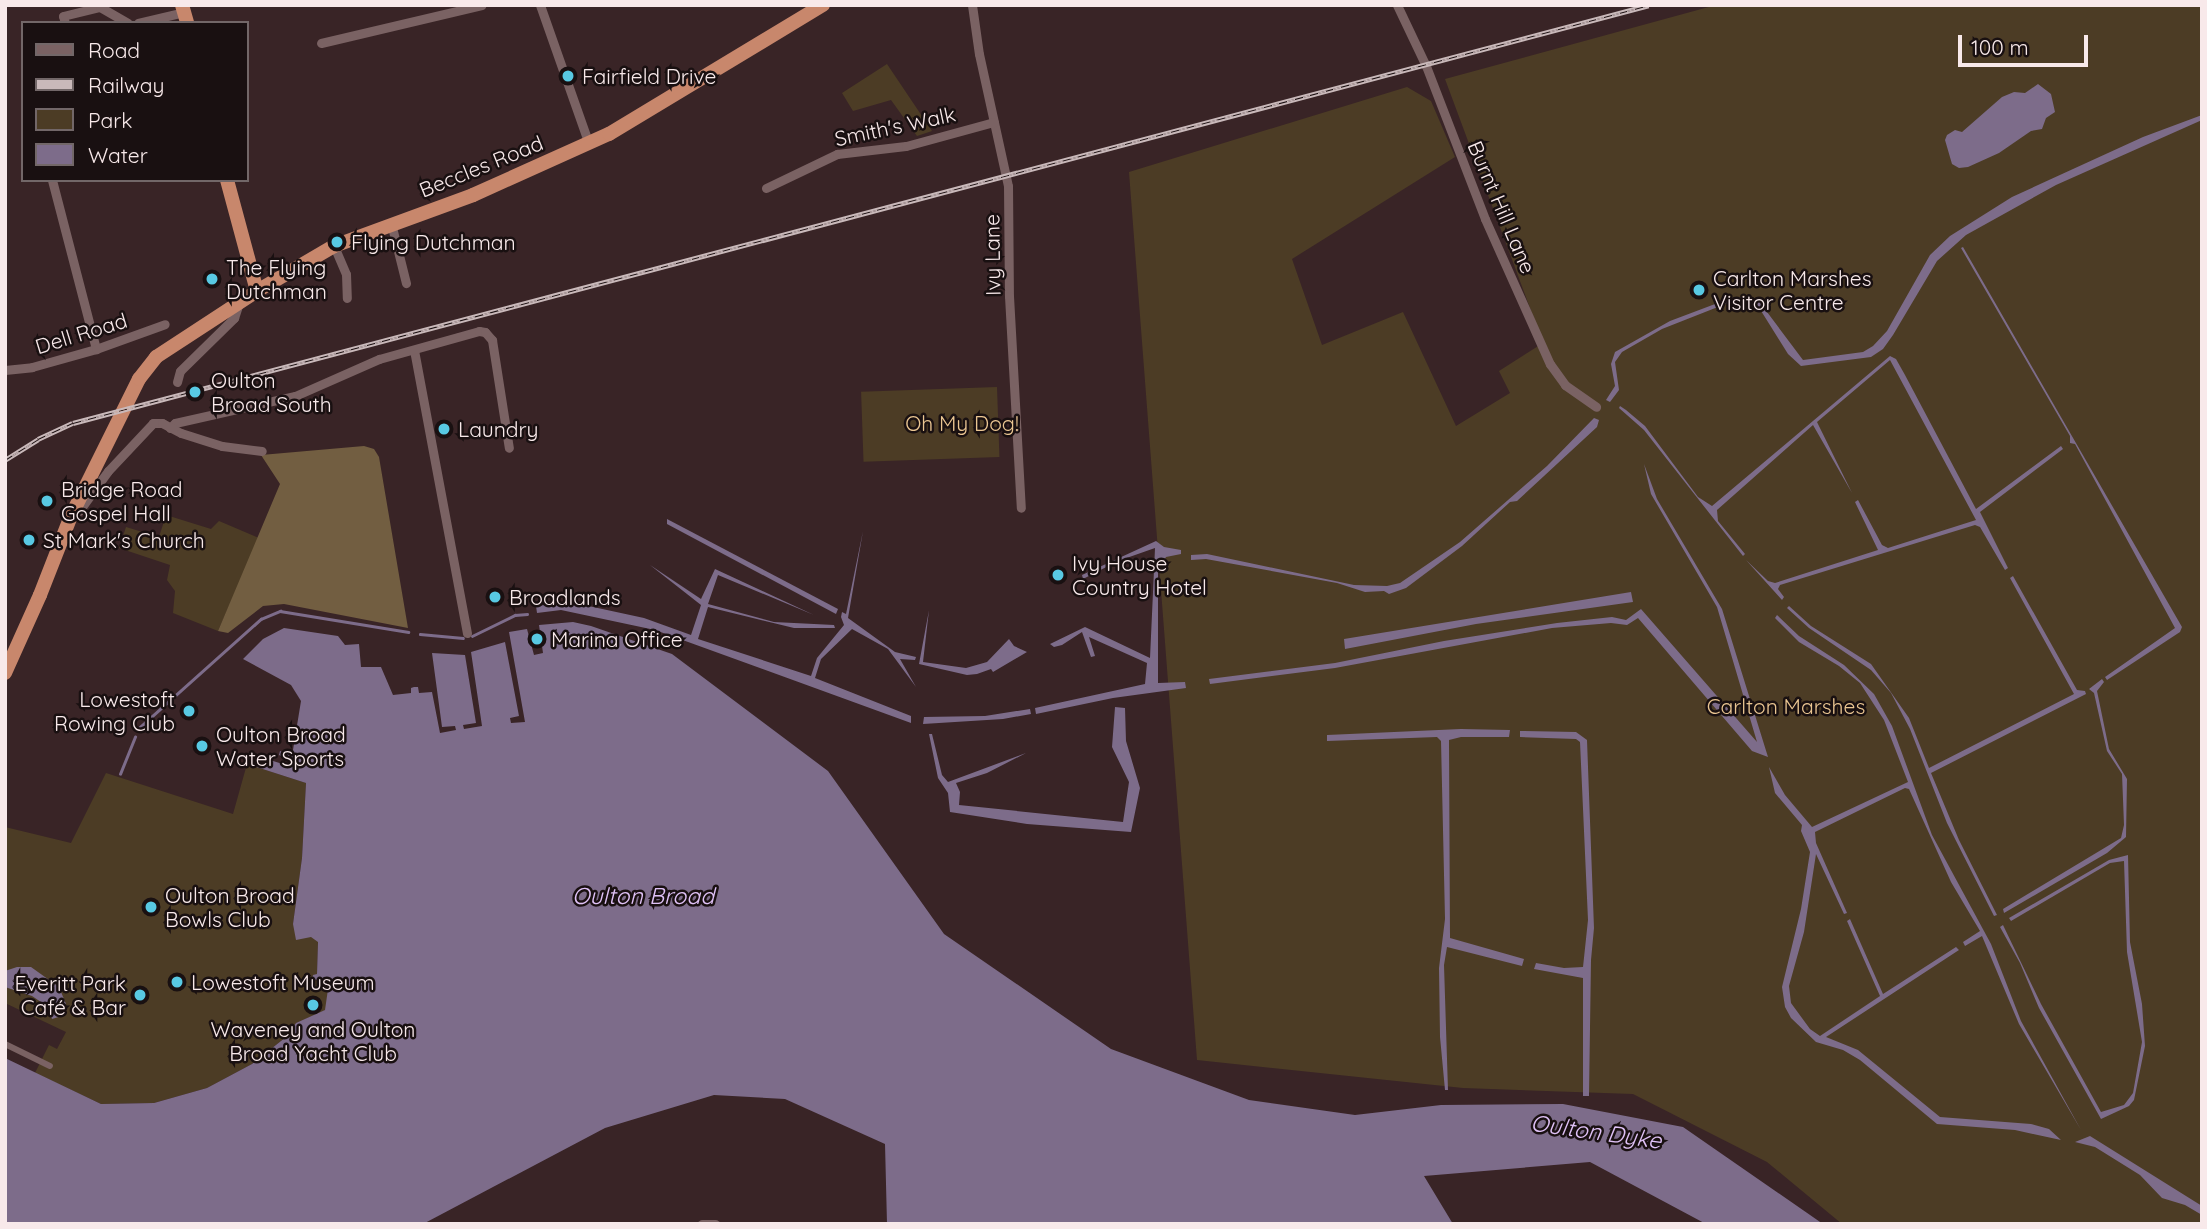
<!DOCTYPE html>
<html>
<head>
<meta charset="utf-8">
<style>
	body { margin:0 }
	#map { position:relative; width:2207px; height:1229px; overflow:hidden; background:#392426; font-family:Quicksand,sans-serif }
	div>[style] { position:absolute }
	.green>* { inset:0; background:#4c3c25; transform-origin:0 0 }
	.forest>* { inset:0; background:#725e41 }
	.water>* { inset:0; background:#7d6c8a }
	.stream>* { height:2.5px; margin:-1.25px; padding:0 1.25px; transform-origin:1.25px; border-radius:1.25px; background:#7d6c8a }
	.pedestrian>* { height:6px; margin:-3px; padding:0 3px; transform-origin:3px; border-radius:3px; background:#7a6263 }
	.minor>* { height:9px; margin:-4.5px; padding:0 4.5px; transform-origin:4.5px; border-radius:4.5px; background:#7a6263 }
	.trunk>* { height:14px; margin:-7px; padding:0 7px; transform-origin:7px; border-radius:7px; background:#c8876c }
	.rail>* { height:5px; margin-top:-2.5px; transform-origin:0; background:repeating-linear-gradient(90deg,#191011 0 8px,#c9b9ba 0 16px); box-sizing:border-box; border-block:2px solid #c9b9ba }
	.dots>* { width:19px; height:19px; translate:-50% -50%; box-sizing:border-box; border:4px solid #191011; border-radius:50% }
	span { translate:-50% -50%; white-space:nowrap; text-align:center; line-height:1.15; -webkit-text-stroke:5px #191011; paint-order:stroke }
	.poi-label { font-size:21px; color:#f8e9ea }
	.left { translate:0 -50%; text-align:left }
	.right { translate:-100% -50%; text-align:right }
	.street-label { font-size:21px; color:#f8e9ea }
	.park-label { font-size:21px; color:#ebc692 }
	.water-label { font-size:23px; color:#e0c2f7; font-style:italic }
	.frame { position:absolute; inset:0; border:7px solid #f8e9ea; pointer-events:none }
	.legend { position:absolute; left:21px; top:21px; width:228px; height:161px; box-sizing:border-box; background:#191011; border:2px solid #726768; margin:0; padding:9px 12px; list-style:none; font-size:21px; color:#f8e9ea }
	.legend li { display:flex; align-items:center; gap:14px; height:35px }
	.legend b { width:35px; border:2px solid #726768 }
	.scale { position:absolute; left:1958px; top:35px; width:130px; height:32px; box-sizing:border-box; border:4px solid #f8e9ea; border-top:0; padding-left:9px; font-size:21px; line-height:24px; white-space:nowrap; color:#f8e9ea; -webkit-text-stroke:5px #191011; paint-order:stroke }
</style>
</head>
<body>
<div id="map">
	<div class="green">
		<i style="clip-path:polygon(1716px 5px,2202px 5px,2202px 1224px,1842px 1224px,1767px 1162px,1633px 1094px,1463px 1088px,1197px 1060px,1129px 172px,1407px 87px,1431px 101px,1455px 157px,1292px 259px,1322px 345px,1403px 312px,1456px 426px,1510px 393px,1499px 371px,1543px 343px,1445px 79px)"></i>
		<i style="clip-path:polygon(887px 64px,932px 131px,917px 136px,891px 100px,853px 111px,842px 93px)"></i>
		<i style="left:997px;top:387px;width:70px;height:136px;rotate:88deg"></i>
		<i style="clip-path:polygon(166px 515px,211px 529px,219px 521px,259px 538px,218px 631px,173px 613px,175px 591px,167px 580px,170px 565px,119px 548px,126px 527px,159px 537px)"></i>
		<i style="clip-path:polygon(247px 764px,306px 783px,302px 858px,293px 924px,318px 941px,317px 975px,313px 980px,329px 982px,326px 1010px,296px 1023px,286px 1037px,252px 1064px,207px 1088px,154px 1103px,101px 1104px,35px 1073px,49px 1045px,57px 1049px,66px 1032px,5px 1003px,5px 827px,71px 843px,106px 773px,233px 814px)"></i>
	</div>
	<div class="forest">
		<i style="clip-path:polygon(364px 446px,374px 449px,379px 457px,408px 628px,284px 604px,263px 606px,228px 633px,218px 631px,280px 484px,261px 455px)"></i>
	</div>
	<div class="water">
		<i style="clip-path:polygon(2038px 84px,2051px 94px,2055px 112px,2046px 118px,2042px 129px,2031px 131px,1999px 153px,1968px 167px,1959px 168px,1952px 164px,1945px 140px,1947px 135px,1955px 130px,1962px 132px,2002px 97px,2014px 92px,2025px 93px)"></i>
		<i style="clip-path:polygon(2202px 115px,2202px 120px,2056px 185px,1966px 235px,1937px 261px,1893px 335px,1883px 349px,1871px 357px,1801px 366px,1788px 354px,1758px 306px,1749px 302px,1728px 303px,1662px 329px,1622px 352px,1615px 362px,1619px 390px,1610px 402px,1606px 400px,1615px 386px,1611px 364px,1615px 352px,1670px 321px,1731px 298px,1751px 297px,1758px 300px,1803px 360px,1863px 352px,1873px 346px,1887px 331px,1930px 255px,1950px 236px,2012px 197px,2143px 137px)"></i>
		<i style="clip-path:polygon(1963px 247px,2182px 627px,2180px 632px,2107px 680px,2105px 677px,2175px 628px,2075px 444px,2070px 443px,2070px 436px,1961px 248px)"></i>
		<i style="clip-path:polygon(1890px 356px,1896px 359px,1905px 375px,1976px 509px,2061px 446px,2063px 449px,1980px 512px,2008px 568px,2005px 570px,1980px 527px,1975px 525px,1780px 585px,1778px 589px,1784px 597px,1782px 600px,1746px 560px,1768px 581px,1775px 583px,1878px 550px,1855px 502px,1858px 500px,1882px 545px,1888px 548px,1976px 520px,1890px 360px,1817px 422px,1852px 493px,1813px 425px,1717px 510px,1718px 521px,1745px 554px,1743px 556px,1644px 430px,1619px 408px,1620px 406px,1626px 410px,1645px 426px,1698px 497px,1712px 506px)"></i>
		<i style="clip-path:polygon(1594px 418px,1599px 420px,1597px 427px,1517px 501px,1510px 502px,1462px 546px,1406px 588px,1389px 594px,1384px 591px,1365px 592px,1337px 583px,1206px 559px,1191px 560px,1191px 555px,1207px 554px,1354px 585px,1387px 586px,1400px 583px,1460px 542px,1547px 466px)"></i>
		<i style="clip-path:polygon(1644px 464px,1657px 499px,1722px 609px,1768px 757px,1752px 751px,1638px 618px,1627px 625px,1611px 623px,1552px 628px,1335px 668px,1210px 684px,1209px 679px,1335px 663px,1444px 641px,1557px 623px,1612px 617px,1626px 620px,1641px 609px,1757px 742px,1717px 607px,1651px 494px)"></i>
		<i style="clip-path:polygon(667px 519px,838px 609px,836px 614px,667px 524px)"></i>
		<i style="clip-path:polygon(863px 531px,848px 618px,895px 652px,916px 657px,915px 660px,900px 659px,916px 687px,888px 649px,852px 629px,821px 659px,815px 678px,911px 716px,911px 723px,655px 630px,561px 610px,537px 613px,536px 606px,570px 602px,644px 618px,691px 635px,701px 605px,650px 565px,701px 599px,715px 569px,814px 615px,718px 575px,708px 604px,774px 622px,834px 625px,835px 628px,794px 628px,708px 607px,698px 639px,811px 676px,817px 658px,844px 625px,841px 617px,842px 612px,846px 614px)"></i>
		<i style="clip-path:polygon(1156px 541px,1164px 547px,1181px 550px,1181px 554px,1166px 557px,1158px 572px,1158px 683px,1185px 682px,1186px 688px,1113px 698px,1036px 714px,1035px 708px,1145px 684px,1147px 663px,1089px 637px,1095px 656px,1091px 657px,1082px 632px,1062px 645px,1054px 647px,1050px 644px,1085px 627px,1150px 658px,1155px 548px,1118px 561px,1083px 579px,1082px 575px)"></i>
		<i style="clip-path:polygon(2013px 576px,2077px 690px,2085px 691px,2086px 694px,1931px 773px,1959px 840px,1997px 915px,1994px 916px,1947px 823px,1910px 729px,1891px 693px,1871px 670px,1809px 628px,1787px 608px,1789px 606px,1811px 626px,1871px 664px,1909px 718px,1929px 768px,2074px 694px,2010px 578px)"></i>
		<i style="clip-path:polygon(1631px 592px,1633px 602px,1476px 624px,1345px 649px,1344px 639px)"></i>
		<i style="clip-path:polygon(929px 610px,923px 662px,966px 668px,987px 662px,1009px 639px,1014px 646px,1027px 652px,993px 672px,991px 669px,977px 674px,967px 675px,919px 664px)"></i>
		<i style="clip-path:polygon(1777px 615px,1799px 636px,1844px 665px,1874px 694px,1892px 726px,1932px 835px,1991px 944px,2021px 1021px,2081px 1130px,2019px 1024px,1982px 936px,1965px 946px,1963px 942px,1980px 931px,1951px 882px,1909px 789px,1905px 788px,1815px 832px,1816px 843px,1847px 913px,1844px 914px,1816px 854px,1804px 932px,1789px 986px,1791px 1003px,1810px 1029px,1820px 1036px,1880px 996px,1847px 921px,1850px 919px,1883px 994px,1956px 947px,1959px 950px,1826px 1037px,1858px 1050px,1940px 1117px,2031px 1124px,2049px 1129px,2061px 1140px,2015px 1130px,1937px 1124px,1860px 1060px,1843px 1050px,1816px 1042px,1791px 1018px,1785px 1007px,1782px 987px,1801px 909px,1810px 852px,1801px 831px,1802px 825px,1775px 793px,1769px 767px,1785px 795px,1812px 827px,1908px 782px,1884px 720px,1860px 683px,1839px 666px,1799px 642px,1775px 618px)"></i>
		<i style="clip-path:polygon(573px 622px,591px 626px,672px 654px,828px 771px,944px 934px,1111px 1049px,1249px 1100px,1355px 1115px,1441px 1105px,1563px 1104px,1683px 1127px,1823px 1224px,1706px 1224px,1590px 1162px,1424px 1176px,1453px 1224px,887px 1224px,885px 1144px,785px 1099px,714px 1095px,605px 1128px,423px 1224px,5px 1224px,5px 1058px,101px 1104px,154px 1103px,207px 1088px,252px 1064px,286px 1037px,296px 1023px,325px 1010px,329px 982px,312px 979px,313px 975px,317px 974px,318px 942px,311px 937px,296px 940px,293px 924px,302px 858px,306px 783px,247px 764px,251px 754px,289px 766px,291px 761px,279px 755px,280px 751px,292px 756px,301px 701px,291px 685px,243px 659px,263px 639px,284px 628px,338px 636px,345px 645px,359px 644px,361px 667px,381px 667px,393px 695px,411px 693px,411px 688px,414px 687px,418px 687px,419px 693px,432px 692px,440px 733px,456px 730px,455px 726px,442px 727px,432px 653px,465px 655px,476px 723px,463px 725px,464px 729px,482px 726px,471px 652px,505px 642px,519px 716px,510px 718px,511px 723px,525px 722px,509px 632px,527px 629px,534px 655px,543px 653px,539px 625px)"></i>
		<i style="clip-path:polygon(2102px 679px,2104px 682px,2097px 691px,2109px 749px,2127px 779px,2126px 837px,2107px 853px,2004px 913px,2003px 909px,2121px 838px,2124px 825px,2122px 774px,2107px 751px,2094px 693px,2089px 689px)"></i>
		<i style="clip-path:polygon(1115px 707px,1125px 708px,1126px 741px,1140px 788px,1131px 832px,1027px 824px,950px 812px,948px 793px,938px 778px,929px 734px,932px 734px,942px 775px,948px 782px,1026px 753px,987px 773px,956px 783px,960px 792px,959px 805px,1123px 822px,1129px 782px,1112px 747px)"></i>
		<i style="clip-path:polygon(1030px 709px,1031px 714px,1003px 719px,923px 724px,924px 717px,985px 716px)"></i>
		<i style="clip-path:polygon(1461px 729px,1510px 730px,1509px 737px,1461px 737px,1449px 740px,1450px 938px,1524px 959px,1522px 966px,1447px 947px,1444px 965px,1448px 1090px,1445px 1090px,1440px 1037px,1439px 968px,1445px 919px,1441px 741px,1437px 737px,1327px 741px,1327px 735px)"></i>
		<i style="clip-path:polygon(1520px 731px,1576px 732px,1587px 740px,1594px 928px,1591px 960px,1589px 1096px,1583px 1096px,1583px 978px,1534px 969px,1536px 963px,1564px 968px,1583px 967px,1588px 920px,1580px 742px,1576px 739px,1520px 737px)"></i>
		<i style="clip-path:polygon(2128px 855px,2130px 942px,2142px 1004px,2145px 1046px,2134px 1100px,2129px 1106px,2101px 1119px,2039px 1008px,2020px 963px,2000px 927px,2003px 925px,2041px 1004px,2101px 1112px,2124px 1105px,2133px 1093px,2142px 1042px,2127px 952px,2124px 861px,2110px 863px,2011px 921px,2009px 918px,2109px 860px)"></i>
		<i style="clip-path:polygon(17px 967px,31px 967px,59px 987px,66px 1004px,65px 1015px,52px 1019px,47px 1006px,32px 996px,5px 987px,5px 971px)"></i>
		<i style="clip-path:polygon(2090px 1136px,2202px 1206px,2202px 1215px,2185px 1205px,2162px 1198px,2140px 1175px,2095px 1147px,2075px 1142px)"></i>
	</div>
	<div class="stream">
		<i style="left:420px;top:634px;width:43px;rotate:5.3deg"></i>
		<i style="left:472px;top:636px;width:48px;rotate:-26deg"></i>
		<i style="left:515px;top:615px;width:12px;rotate:-5deg"></i>
		<i style="left:140px;top:727px;width:162px;rotate:-41.8deg"></i>
		<i style="left:261px;top:619px;width:21px;rotate:-23deg"></i>
		<i style="left:280px;top:611px;width:130px;rotate:9.3deg"></i>
		<i style="left:120px;top:774px;width:40px;rotate:-68deg"></i>
	</div>
	<div class="pedestrian">
		<i style="left:5px;top:1044px;width:50px;rotate:26.1deg"></i>
	</div>
	<div class="minor">
		<i style="left:540px;top:5px;width:147px;rotate:70.6deg"></i>
		<i style="left:972px;top:5px;width:49px;rotate:81.9deg"></i>
		<i style="left:979px;top:54px;width:135px;rotate:77.6deg"></i>
		<i style="left:1008px;top:186px;width:110px;rotate:89.5deg"></i>
		<i style="left:1009px;top:296px;width:212px;rotate:86.8deg"></i>
		<i style="left:1397px;top:5px;width:68px;rotate:64.6deg"></i>
		<i style="left:1426px;top:66px;width:164px;rotate:68.9deg"></i>
		<i style="left:1485px;top:219px;width:159px;rotate:65.9deg"></i>
		<i style="left:1550px;top:364px;width:26px;rotate:54deg"></i>
		<i style="left:1565px;top:385px;width:38px;rotate:35deg"></i>
		<i style="left:65px;top:23px;width:7px;rotate:-106deg"></i>
		<i style="left:63px;top:16px;width:38px;rotate:-14deg"></i>
		<i style="left:100px;top:7px;width:32px;rotate:30deg"></i>
		<i style="left:138px;top:23px;width:47px;rotate:-13.4deg"></i>
		<i style="left:321px;top:43px;width:165px;rotate:-13.3deg"></i>
		<i style="left:52px;top:180px;width:175px;rotate:75.4deg"></i>
		<i style="left:766px;top:188px;width:79px;rotate:-25.6deg"></i>
		<i style="left:837px;top:154px;width:69px;rotate:-6.6deg"></i>
		<i style="left:906px;top:146px;width:91px;rotate:-15.3deg"></i>
		<i style="left:391px;top:223px;width:62px;rotate:76deg"></i>
		<i style="left:334px;top:246px;width:30px;rotate:67deg"></i>
		<i style="left:346px;top:274px;width:24px;rotate:88deg"></i>
		<i style="left:414px;top:350px;width:288px;rotate:79.4deg"></i>
		<i style="left:5px;top:370px;width:27px;rotate:-6deg"></i>
		<i style="left:32px;top:367px;width:66px;rotate:-15.7deg"></i>
		<i style="left:96px;top:349px;width:73px;rotate:-19.9deg"></i>
		<i style="left:177px;top:382px;width:11px;rotate:-75deg"></i>
		<i style="left:180px;top:371px;width:76px;rotate:-44.5deg"></i>
		<i style="left:234px;top:318px;width:16px;rotate:-72deg"></i>
		<i style="left:170px;top:428px;width:7px;rotate:-45deg"></i>
		<i style="left:175px;top:423px;width:123px;rotate:-12.7deg"></i>
		<i style="left:295px;top:396px;width:92px;rotate:-23.8deg"></i>
		<i style="left:379px;top:359px;width:104px;rotate:-15.6deg"></i>
		<i style="left:479px;top:331px;width:6px;rotate:9deg"></i>
		<i style="left:485px;top:332px;width:11px;rotate:49deg"></i>
		<i style="left:492px;top:340px;width:109px;rotate:81.1deg"></i>
		<i style="left:79px;top:511px;width:49px;rotate:-54.1deg"></i>
		<i style="left:108px;top:471px;width:66px;rotate:-46.8deg"></i>
		<i style="left:153px;top:423px;width:9px"></i>
		<i style="left:162px;top:423px;width:21px;rotate:28deg"></i>
		<i style="left:181px;top:433px;width:43px;rotate:17.6deg"></i>
		<i style="left:222px;top:446px;width:40px;rotate:7.1deg"></i>
		<i style="left:702px;top:1224px;width:13px"></i>
	</div>
	<div class="trunk">
		<i style="left:182px;top:5px;width:19px;rotate:74deg"></i>
		<i style="left:227px;top:180px;width:115px;rotate:74.9deg"></i>
		<i style="left:5px;top:673px;width:85px;rotate:-65.8deg"></i>
		<i style="left:40px;top:595px;width:85px;rotate:-68.6deg"></i>
		<i style="left:71px;top:516px;width:153px;rotate:-63.6deg"></i>
		<i style="left:139px;top:379px;width:28px;rotate:-52deg"></i>
		<i style="left:156px;top:357px;width:121px;rotate:-33.2deg"></i>
		<i style="left:257px;top:291px;width:89px;rotate:-30.3deg"></i>
		<i style="left:334px;top:246px;width:148px;rotate:-20.1deg"></i>
		<i style="left:473px;top:195px;width:149px;rotate:-24.2deg"></i>
		<i style="left:609px;top:134px;width:250px;rotate:-31.1deg"></i>
	</div>
	<div class="rail">
		<i style="left:5px;top:460px;width:39px;rotate:-32deg"></i>
		<i style="left:38px;top:439px;width:38px;rotate:-25deg"></i>
		<i style="left:73px;top:423px;width:1630px;rotate:-14.85deg"></i>
	</div>
	<div class="dots">
		<i style="left:568px;top:76px;background:#58c9e3"></i>
		<i style="left:337px;top:242px;background:#58c9e3"></i>
		<i style="left:212px;top:279px;background:#58c9e3"></i>
		<i style="left:1699px;top:290px;background:#58c9e3"></i>
		<i style="left:195px;top:392px;background:#58c9e3"></i>
		<i style="left:444px;top:429px;background:#58c9e3"></i>
		<i style="left:47px;top:501px;background:#58c9e3"></i>
		<i style="left:29px;top:540px;background:#58c9e3"></i>
		<i style="left:1058px;top:575px;background:#58c9e3"></i>
		<i style="left:495px;top:597px;background:#58c9e3"></i>
		<i style="left:537px;top:639px;background:#58c9e3"></i>
		<i style="left:189px;top:711px;background:#58c9e3"></i>
		<i style="left:202px;top:746px;background:#58c9e3"></i>
		<i style="left:151px;top:907px;background:#58c9e3"></i>
		<i style="left:177px;top:982px;background:#58c9e3"></i>
		<i style="left:140px;top:995px;background:#58c9e3"></i>
		<i style="left:313px;top:1005px;background:#58c9e3"></i>
	</div>
	<div class="poi-label">
		<span class="left" style="left:582px;top:76px">Fairfield Drive</span>
		<span class="left" style="left:351px;top:242px">Flying Dutchman</span>
		<span class="left" style="left:226px;top:279px">The Flying<br>Dutchman</span>
		<span class="left" style="left:1713px;top:290px">Carlton Marshes<br>Visitor Centre</span>
		<span class="left" style="left:211px;top:392px">Oulton<br>Broad South</span>
		<span class="left" style="left:458px;top:429px">Laundry</span>
		<span class="left" style="left:61px;top:501px">Bridge Road<br>Gospel Hall</span>
		<span class="left" style="left:43px;top:540px">St Mark's Church</span>
		<span class="left" style="left:1072px;top:575px">Ivy House<br>Country Hotel</span>
		<span class="left" style="left:509px;top:597px">Broadlands</span>
		<span class="left" style="left:551px;top:639px">Marina Office</span>
		<span class="right" style="left:175px;top:711px">Lowestoft<br>Rowing Club</span>
		<span class="left" style="left:216px;top:746px">Oulton Broad<br>Water Sports</span>
		<span class="left" style="left:165px;top:907px">Oulton Broad<br>Bowls Club</span>
		<span class="left" style="left:191px;top:982px">Lowestoft Museum</span>
		<span class="right" style="left:126px;top:995px">Everitt Park<br>Café &amp; Bar</span>
		<span style="left:313px;top:1041px">Waveney and Oulton<br>Broad Yacht Club</span>
	</div>
	<div class="street-label">
		<span style="left:895px;top:126px;rotate:-12deg">Smith's Walk</span>
		<span style="left:481px;top:166px;rotate:-22deg">Beccles Road</span>
		<span style="left:1502px;top:207px;rotate:67deg">Burnt Hill Lane</span>
		<span style="left:992px;top:255px;rotate:-91deg">Ivy Lane</span>
		<span style="left:81px;top:333px;rotate:-17deg">Dell Road</span>
	</div>
	<div class="park-label">
		<span style="left:962px;top:423px">Oh My Dog!</span>
		<span style="left:1786px;top:706px">Carlton Marshes</span>
	</div>
	<div class="water-label">
		<span style="left:643px;top:896px">Oulton Broad</span>
		<span style="left:1596px;top:1132px;rotate:8deg">Oulton Dyke</span>
	</div>
	<div class="frame"></div>
	<ul class="legend">
	<li><b style="height:9px;background:#7a6263"></b>Road</li>
	<li><b style="height:9px;background:#c9b9ba"></b>Railway</li>
	<li><b style="height:19px;background:#4c3c25"></b>Park</li>
	<li><b style="height:19px;background:#7d6c8a"></b>Water</li>
	</ul>
	<div class="scale">100 m</div>
</div>
</body>
</html>
